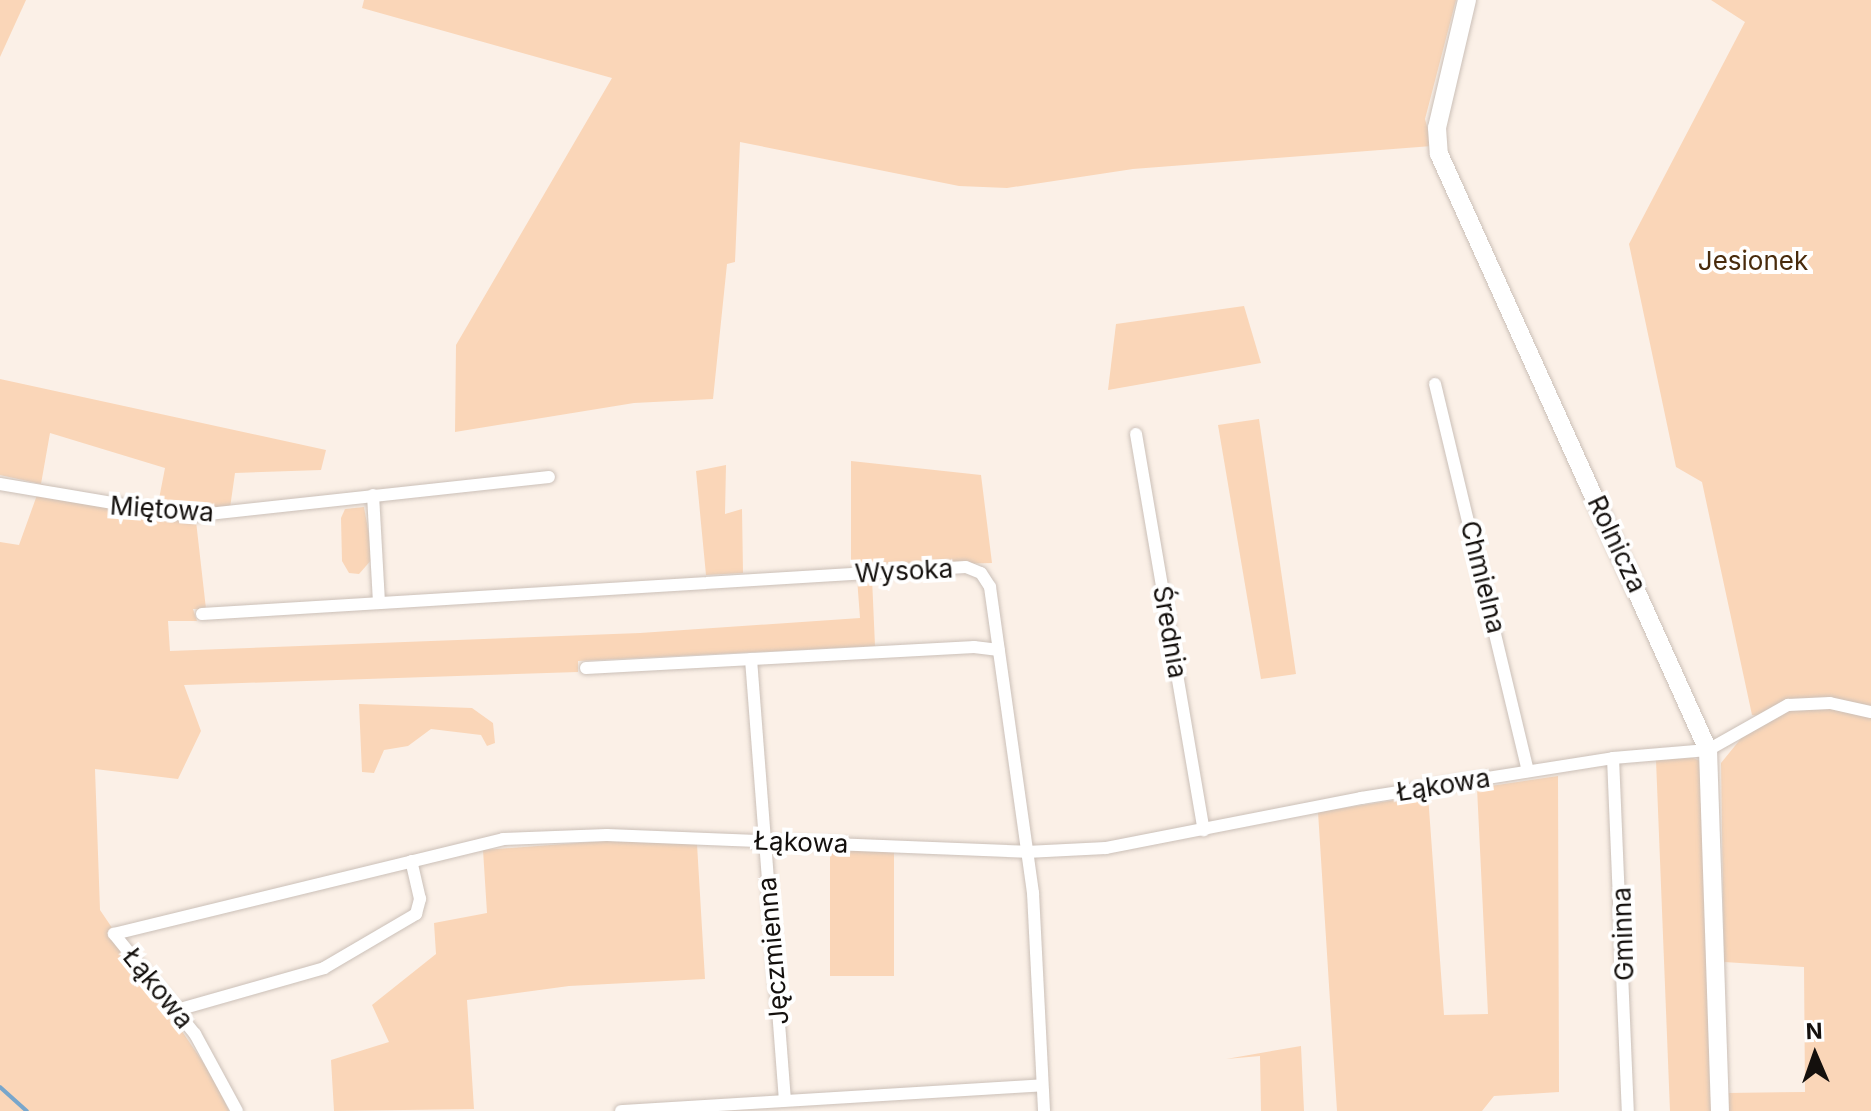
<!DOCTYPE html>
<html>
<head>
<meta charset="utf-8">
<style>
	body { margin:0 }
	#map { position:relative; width:1871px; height:1111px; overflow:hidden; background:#fbf0e7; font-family:Inter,sans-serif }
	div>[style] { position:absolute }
	.green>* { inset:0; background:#fad6b8; transform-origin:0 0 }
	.stream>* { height:4px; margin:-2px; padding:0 2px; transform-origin:2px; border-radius:2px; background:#78a6cb }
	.roads { filter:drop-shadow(0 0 2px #cbc0b8) drop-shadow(0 0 2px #cbc0b8) }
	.street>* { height:12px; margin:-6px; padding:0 6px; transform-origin:6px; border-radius:6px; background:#fff }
	.secondary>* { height:18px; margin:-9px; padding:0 9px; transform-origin:9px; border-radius:9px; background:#fff }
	span { translate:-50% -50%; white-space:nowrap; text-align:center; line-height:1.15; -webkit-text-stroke:8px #fff; paint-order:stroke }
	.park-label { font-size:26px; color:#492b0c }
	.street-label { font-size:26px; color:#14100d }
	.north { position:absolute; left:1775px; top:1015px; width:80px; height:80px; -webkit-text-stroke:6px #fff; paint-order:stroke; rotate:358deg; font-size:22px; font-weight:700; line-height:32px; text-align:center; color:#14100d }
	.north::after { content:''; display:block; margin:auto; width:28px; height:36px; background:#14100d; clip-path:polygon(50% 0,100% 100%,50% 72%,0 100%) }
</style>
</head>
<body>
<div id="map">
	<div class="green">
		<i style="clip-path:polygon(0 0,26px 0,0 57px)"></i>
		<i style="clip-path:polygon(364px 0,1456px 0,1425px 119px,1432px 146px,1133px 169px,1007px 188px,959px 186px,740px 142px,735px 262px,727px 264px,713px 399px,634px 403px,455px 432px,456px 345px,612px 78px,362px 8px)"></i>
		<i style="clip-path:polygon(1711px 0,1871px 0,1871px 1111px,1728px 1111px,1727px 1093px,1805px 1092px,1804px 967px,1724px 962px,1721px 763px,1743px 736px,1773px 718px,1752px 715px,1702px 482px,1676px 467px,1629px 244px,1745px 22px)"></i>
		<i style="clip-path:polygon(1244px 306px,1261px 363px,1108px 390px,1116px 324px)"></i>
		<i style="clip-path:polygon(0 379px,326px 450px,321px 470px,235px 473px,230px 508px,183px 510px,158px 504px,165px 468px,50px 433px,41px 484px,196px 521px,206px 609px,193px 609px,197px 621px,168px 621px,170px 651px,640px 633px,860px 618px,857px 578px,872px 578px,875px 646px,578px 661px,578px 672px,184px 685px,201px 731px,178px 779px,95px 769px,100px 910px,213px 1077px,229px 1111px,0 1111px,0 542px,19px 545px,41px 484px,0 475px)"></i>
		<i style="clip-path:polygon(1259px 419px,1296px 674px,1261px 679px,1218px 425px)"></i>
		<i style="clip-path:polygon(851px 461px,981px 475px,992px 563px,851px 567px)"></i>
		<i style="clip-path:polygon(726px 465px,725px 514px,742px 509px,743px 573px,706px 575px,696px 471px)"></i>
		<i style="clip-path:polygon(364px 507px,373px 558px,359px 574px,349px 573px,342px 561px,341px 518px,345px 509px)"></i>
		<i style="clip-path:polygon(359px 704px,472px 708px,493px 723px,495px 743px,487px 746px,481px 735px,431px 729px,408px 746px,384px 750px,374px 773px,362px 772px)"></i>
		<i style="clip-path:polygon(1693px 758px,1703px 762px,1714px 1111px,1670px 1111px,1656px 760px)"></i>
		<i style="clip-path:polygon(1558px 776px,1559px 1092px,1494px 1096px,1482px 1111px,1337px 1111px,1318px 812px,1428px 795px,1444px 1015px,1488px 1014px,1477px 788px)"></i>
		<i style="clip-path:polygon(603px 841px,697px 844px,705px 979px,569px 986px,467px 1000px,474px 1109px,334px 1111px,331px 1060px,389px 1042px,372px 1005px,436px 954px,434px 923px,487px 913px,483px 850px)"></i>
		<i style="left:830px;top:851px;width:64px;height:125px"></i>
		<i style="clip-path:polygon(1301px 1046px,1304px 1111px,1261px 1111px,1260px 1056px,1226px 1059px)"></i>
	</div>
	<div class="stream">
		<i style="left:0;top:1087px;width:36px;rotate:42deg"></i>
	</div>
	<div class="roads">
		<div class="street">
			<i style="left:1435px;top:384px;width:398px;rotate:76.5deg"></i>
			<i style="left:1136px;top:434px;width:402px;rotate:80.3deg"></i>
			<i style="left:0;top:484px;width:193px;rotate:9.6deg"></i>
			<i style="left:190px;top:516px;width:361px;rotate:-6.2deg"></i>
			<i style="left:373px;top:495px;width:108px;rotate:86.8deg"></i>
			<i style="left:202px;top:614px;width:765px;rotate:-3.52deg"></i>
			<i style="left:966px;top:567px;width:16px;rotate:22deg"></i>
			<i style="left:981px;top:573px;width:17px;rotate:57deg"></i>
			<i style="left:990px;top:587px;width:309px;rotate:82deg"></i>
			<i style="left:1033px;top:893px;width:218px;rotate:87.1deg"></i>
			<i style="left:751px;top:659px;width:442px;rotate:85.6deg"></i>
			<i style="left:586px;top:668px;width:389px;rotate:-3.1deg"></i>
			<i style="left:974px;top:647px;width:25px;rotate:7deg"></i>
			<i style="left:1613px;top:758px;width:353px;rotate:87.6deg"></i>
			<i style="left:177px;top:1010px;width:153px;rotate:-15.9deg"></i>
			<i style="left:324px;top:968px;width:107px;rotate:-30.4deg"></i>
			<i style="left:416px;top:914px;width:16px;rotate:-75deg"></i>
			<i style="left:420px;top:899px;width:39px;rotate:-103deg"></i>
			<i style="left:237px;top:1111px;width:88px;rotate:-118.6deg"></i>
			<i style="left:195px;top:1034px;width:129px;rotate:-129deg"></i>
			<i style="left:114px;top:934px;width:400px;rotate:-13.7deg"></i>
			<i style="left:503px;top:839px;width:104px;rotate:-2.2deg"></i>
			<i style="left:607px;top:835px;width:419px;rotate:2.3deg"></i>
			<i style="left:1026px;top:852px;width:80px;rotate:-2.9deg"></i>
			<i style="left:1106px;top:848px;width:260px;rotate:-11.1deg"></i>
			<i style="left:1361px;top:798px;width:255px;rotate:-9deg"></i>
			<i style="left:1613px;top:758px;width:95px;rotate:-4.8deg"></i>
			<i style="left:1708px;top:750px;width:92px;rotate:-29.4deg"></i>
			<i style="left:1788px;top:705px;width:42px;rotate:-2.7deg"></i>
			<i style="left:1830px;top:703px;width:42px;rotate:12.4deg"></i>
			<i style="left:621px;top:1111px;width:421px;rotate:-3.5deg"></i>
		</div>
		<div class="secondary">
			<i style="left:1467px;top:0;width:131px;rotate:103.2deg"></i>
			<i style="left:1437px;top:128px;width:26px;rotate:86deg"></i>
			<i style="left:1439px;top:154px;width:654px;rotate:65.71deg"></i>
			<i style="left:1708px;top:750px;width:361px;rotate:88.1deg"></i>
		</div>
	</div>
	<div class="park-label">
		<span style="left:1753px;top:261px">Jesionek</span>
	</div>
	<div class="street-label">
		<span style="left:162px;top:509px;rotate:4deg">Miętowa</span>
		<span style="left:1617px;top:544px;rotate:65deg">Rolnicza</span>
		<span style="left:904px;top:571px;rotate:-3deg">Wysoka</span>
		<span style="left:1483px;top:577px;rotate:76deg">Chmielna</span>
		<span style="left:1170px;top:632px;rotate:80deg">Średnia</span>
		<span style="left:1443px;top:785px;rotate:-9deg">Łąkowa</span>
		<span style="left:801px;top:842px;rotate:2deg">Łąkowa</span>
		<span style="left:1623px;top:934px;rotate:-92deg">Gminna</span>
		<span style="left:773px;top:951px;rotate:-95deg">Jęczmienna</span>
		<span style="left:158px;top:988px;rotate:51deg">Łąkowa</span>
	</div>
	<div class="north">N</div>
</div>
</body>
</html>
